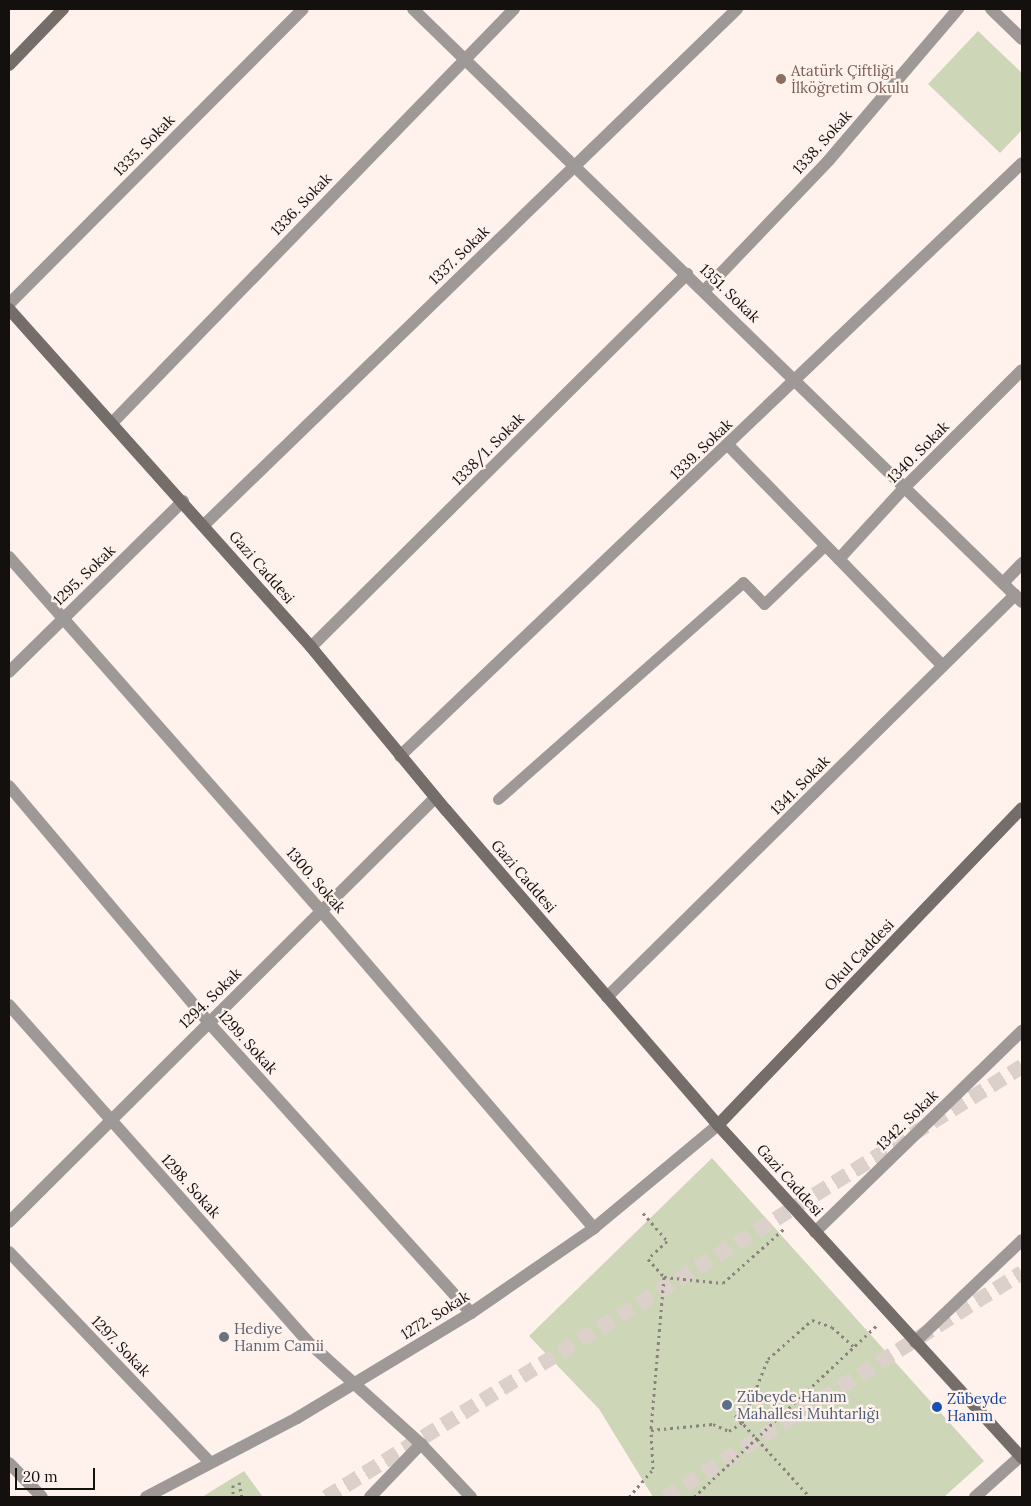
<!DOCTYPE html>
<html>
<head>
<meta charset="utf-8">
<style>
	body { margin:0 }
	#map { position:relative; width:1031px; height:1506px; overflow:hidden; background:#fff2ec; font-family:Lora,serif }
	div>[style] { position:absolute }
	.green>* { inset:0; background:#cdd7b7 }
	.motorway-tunnel>* { height:15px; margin-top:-7.5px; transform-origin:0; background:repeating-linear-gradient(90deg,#dcd0cb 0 15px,transparent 0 23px) }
	.path>* { height:3px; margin-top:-1.5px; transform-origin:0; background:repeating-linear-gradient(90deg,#8c837f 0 2.5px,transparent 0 6.5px) }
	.service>* { height:11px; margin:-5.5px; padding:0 5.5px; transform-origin:5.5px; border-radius:5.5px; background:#9e9996 }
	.minor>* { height:12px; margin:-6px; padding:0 6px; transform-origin:6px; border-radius:6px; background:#9e9996 }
	.tertiary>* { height:12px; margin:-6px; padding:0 6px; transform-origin:6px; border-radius:6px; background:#9e9996 }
	.secondary>* { height:12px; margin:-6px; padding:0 6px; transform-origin:6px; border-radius:6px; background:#746d69 }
	.dots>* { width:14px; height:14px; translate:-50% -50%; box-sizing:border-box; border:2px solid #fff2ec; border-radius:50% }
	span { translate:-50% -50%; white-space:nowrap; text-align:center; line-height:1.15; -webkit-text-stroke:4.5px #fff2ec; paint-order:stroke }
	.education-label { font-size:15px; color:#785e54 }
	.left { translate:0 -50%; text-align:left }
	.street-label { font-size:15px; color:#14100e }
	.worship-label { font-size:15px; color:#5b616d }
	.service-label { font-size:15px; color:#4e5e75 }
	.transit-label { font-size:15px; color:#164399 }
	.frame { position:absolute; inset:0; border:10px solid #14100e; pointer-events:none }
	.scale { position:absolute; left:15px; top:1468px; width:80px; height:22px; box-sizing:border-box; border:2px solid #14100e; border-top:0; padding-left:6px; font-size:15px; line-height:18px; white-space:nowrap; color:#14100e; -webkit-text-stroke:4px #fff2ec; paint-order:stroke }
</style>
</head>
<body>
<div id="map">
	<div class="green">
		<i style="clip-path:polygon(978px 31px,1022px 73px,1022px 130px,1000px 153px,928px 84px)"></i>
		<i style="clip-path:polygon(712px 1158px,984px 1461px,944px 1497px,653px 1497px,599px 1409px,529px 1336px)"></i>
		<i style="clip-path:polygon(244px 1471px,263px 1497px,202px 1497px)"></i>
	</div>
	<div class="motorway-tunnel">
		<i style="left:326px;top:1497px;width:819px;rotate:-31.77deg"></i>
		<i style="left:665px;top:1497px;width:422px;rotate:-32.2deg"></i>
	</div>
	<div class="path">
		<i style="left:643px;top:1213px;width:37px;rotate:49deg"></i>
		<i style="left:667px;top:1241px;width:26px;rotate:137deg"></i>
		<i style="left:648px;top:1259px;width:24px;rotate:48deg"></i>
		<i style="left:664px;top:1277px;width:154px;rotate:94.9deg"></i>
		<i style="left:664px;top:1277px;width:59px;rotate:5.8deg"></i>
		<i style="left:723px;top:1283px;width:84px;rotate:-41.6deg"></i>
		<i style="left:735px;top:1415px;width:111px;rotate:47.6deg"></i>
		<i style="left:239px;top:1482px;width:15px;rotate:79deg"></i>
		<i style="left:233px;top:1485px;width:12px;rotate:90deg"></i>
		<i style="left:629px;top:1497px;width:37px;rotate:-49deg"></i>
		<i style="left:653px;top:1469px;width:39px;rotate:-93deg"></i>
		<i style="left:651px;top:1430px;width:62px;rotate:-5.5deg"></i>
		<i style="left:713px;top:1424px;width:17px;rotate:24deg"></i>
		<i style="left:729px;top:1431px;width:15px;rotate:-32deg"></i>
		<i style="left:742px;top:1423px;width:69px;rotate:-67.9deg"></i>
		<i style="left:768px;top:1359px;width:59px;rotate:-41.6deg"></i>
		<i style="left:812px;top:1320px;width:21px;rotate:19deg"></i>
		<i style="left:832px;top:1327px;width:30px;rotate:42deg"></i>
		<i style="left:694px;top:1497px;width:250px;rotate:-43.2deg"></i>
	</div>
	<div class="service">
		<i style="left:498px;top:799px;width:327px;rotate:-41.5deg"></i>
		<i style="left:743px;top:582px;width:30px;rotate:46deg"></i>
		<i style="left:764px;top:604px;width:85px;rotate:-44deg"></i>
	</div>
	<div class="minor">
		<i style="left:413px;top:9px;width:850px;rotate:44.24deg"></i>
		<i style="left:991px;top:9px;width:43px;rotate:44.1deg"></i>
		<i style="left:704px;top:291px;width:181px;rotate:-46.3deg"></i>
		<i style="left:829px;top:160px;width:199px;rotate:-49.5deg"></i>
		<i style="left:9px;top:304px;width:416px;rotate:-45.1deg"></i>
		<i style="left:112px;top:423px;width:577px;rotate:-45.84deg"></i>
		<i style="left:728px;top:445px;width:308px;rotate:45.8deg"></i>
		<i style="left:204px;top:525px;width:742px;rotate:-44.07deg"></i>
		<i style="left:9px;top:557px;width:473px;rotate:48.6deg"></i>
		<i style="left:322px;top:912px;width:417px;rotate:49.3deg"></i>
		<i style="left:839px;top:559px;width:98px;rotate:-47.5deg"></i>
		<i style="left:905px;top:487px;width:165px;rotate:-45deg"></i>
		<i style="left:1003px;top:583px;width:28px;rotate:-46deg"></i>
		<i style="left:311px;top:647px;width:530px;rotate:-44.77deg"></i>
		<i style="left:9px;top:672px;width:244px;rotate:-44.5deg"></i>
		<i style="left:400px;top:756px;width:859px;rotate:-43.63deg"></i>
		<i style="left:9px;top:786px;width:310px;rotate:49.8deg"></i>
		<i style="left:209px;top:1023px;width:391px;rotate:47.9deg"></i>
		<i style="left:607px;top:997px;width:573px;rotate:-44.58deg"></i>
		<i style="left:9px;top:1005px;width:449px;rotate:48.4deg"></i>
		<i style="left:307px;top:1341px;width:154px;rotate:42.1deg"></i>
		<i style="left:421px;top:1444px;width:73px;rotate:46.7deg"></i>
		<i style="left:9px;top:1222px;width:601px;rotate:-44.87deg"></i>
		<i style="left:815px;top:1232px;width:289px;rotate:-44.2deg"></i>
		<i style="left:9px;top:1252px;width:291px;rotate:46.3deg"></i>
		<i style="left:915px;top:1342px;width:148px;rotate:-43.6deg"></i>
		<i style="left:9px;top:1463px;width:47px;rotate:45.9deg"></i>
		<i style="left:370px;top:1497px;width:74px;rotate:-46.1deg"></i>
		<i style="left:975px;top:1497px;width:63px;rotate:-41.8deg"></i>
	</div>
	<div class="tertiary">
		<i style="left:146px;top:1497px;width:170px;rotate:-27.6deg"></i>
		<i style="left:297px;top:1418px;width:203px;rotate:-31.1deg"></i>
		<i style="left:471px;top:1313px;width:150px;rotate:-34.6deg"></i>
		<i style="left:594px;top:1228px;width:161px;rotate:-39.7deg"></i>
	</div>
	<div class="secondary">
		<i style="left:9px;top:65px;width:78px;rotate:-46deg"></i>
		<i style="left:9px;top:309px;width:453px;rotate:48.2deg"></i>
		<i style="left:311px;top:647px;width:212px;rotate:50.4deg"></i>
		<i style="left:446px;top:810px;width:416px;rotate:49.2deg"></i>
		<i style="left:718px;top:1125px;width:451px;rotate:47.6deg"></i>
		<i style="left:718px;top:1125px;width:439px;rotate:-46.2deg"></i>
	</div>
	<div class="dots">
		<i style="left:781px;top:79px;background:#8d6e63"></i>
		<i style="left:224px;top:1337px;background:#6b7280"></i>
		<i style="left:727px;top:1405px;background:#5c6f8a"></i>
		<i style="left:937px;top:1407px;background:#1a4fb4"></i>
	</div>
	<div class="education-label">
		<span class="left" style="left:791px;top:79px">Atatürk Çiftliği<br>İlköğretim Okulu</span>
	</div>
	<div class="street-label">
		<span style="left:822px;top:142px;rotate:-48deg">1338. Sokak</span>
		<span style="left:144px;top:145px;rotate:-45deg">1335. Sokak</span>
		<span style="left:301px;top:204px;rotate:-46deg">1336. Sokak</span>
		<span style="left:459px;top:255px;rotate:-44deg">1337. Sokak</span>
		<span style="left:730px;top:293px;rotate:44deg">1351. Sokak</span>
		<span style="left:488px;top:449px;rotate:-45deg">1338/1. Sokak</span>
		<span style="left:701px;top:449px;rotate:-44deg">1339. Sokak</span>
		<span style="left:918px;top:452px;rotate:-45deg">1340. Sokak</span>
		<span style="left:262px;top:567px;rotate:49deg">Gazi Caddesi</span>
		<span style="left:84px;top:575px;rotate:-44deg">1295. Sokak</span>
		<span style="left:800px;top:785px;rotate:-45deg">1341. Sokak</span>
		<span style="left:524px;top:876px;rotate:49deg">Gazi Caddesi</span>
		<span style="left:316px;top:880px;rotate:49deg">1300. Sokak</span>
		<span style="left:859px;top:955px;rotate:-46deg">Okul Caddesi</span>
		<span style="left:210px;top:998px;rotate:-44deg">1294. Sokak</span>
		<span style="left:248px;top:1042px;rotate:48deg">1299. Sokak</span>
		<span style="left:907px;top:1120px;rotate:-44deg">1342. Sokak</span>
		<span style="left:790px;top:1180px;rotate:48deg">Gazi Caddesi</span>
		<span style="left:191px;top:1186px;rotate:48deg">1298. Sokak</span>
		<span style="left:435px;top:1315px;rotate:-32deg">1272. Sokak</span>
		<span style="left:121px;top:1346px;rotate:46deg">1297. Sokak</span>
	</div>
	<div class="worship-label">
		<span class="left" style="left:234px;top:1337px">Hediye<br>Hanım Camii</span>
	</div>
	<div class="service-label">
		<span class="left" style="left:737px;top:1405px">Zübeyde Hanım<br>Mahallesi Muhtarlığı</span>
	</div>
	<div class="transit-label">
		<span class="left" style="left:947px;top:1407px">Zübeyde<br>Hanım</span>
	</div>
	<div class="frame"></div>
	<div class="scale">20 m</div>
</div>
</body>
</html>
